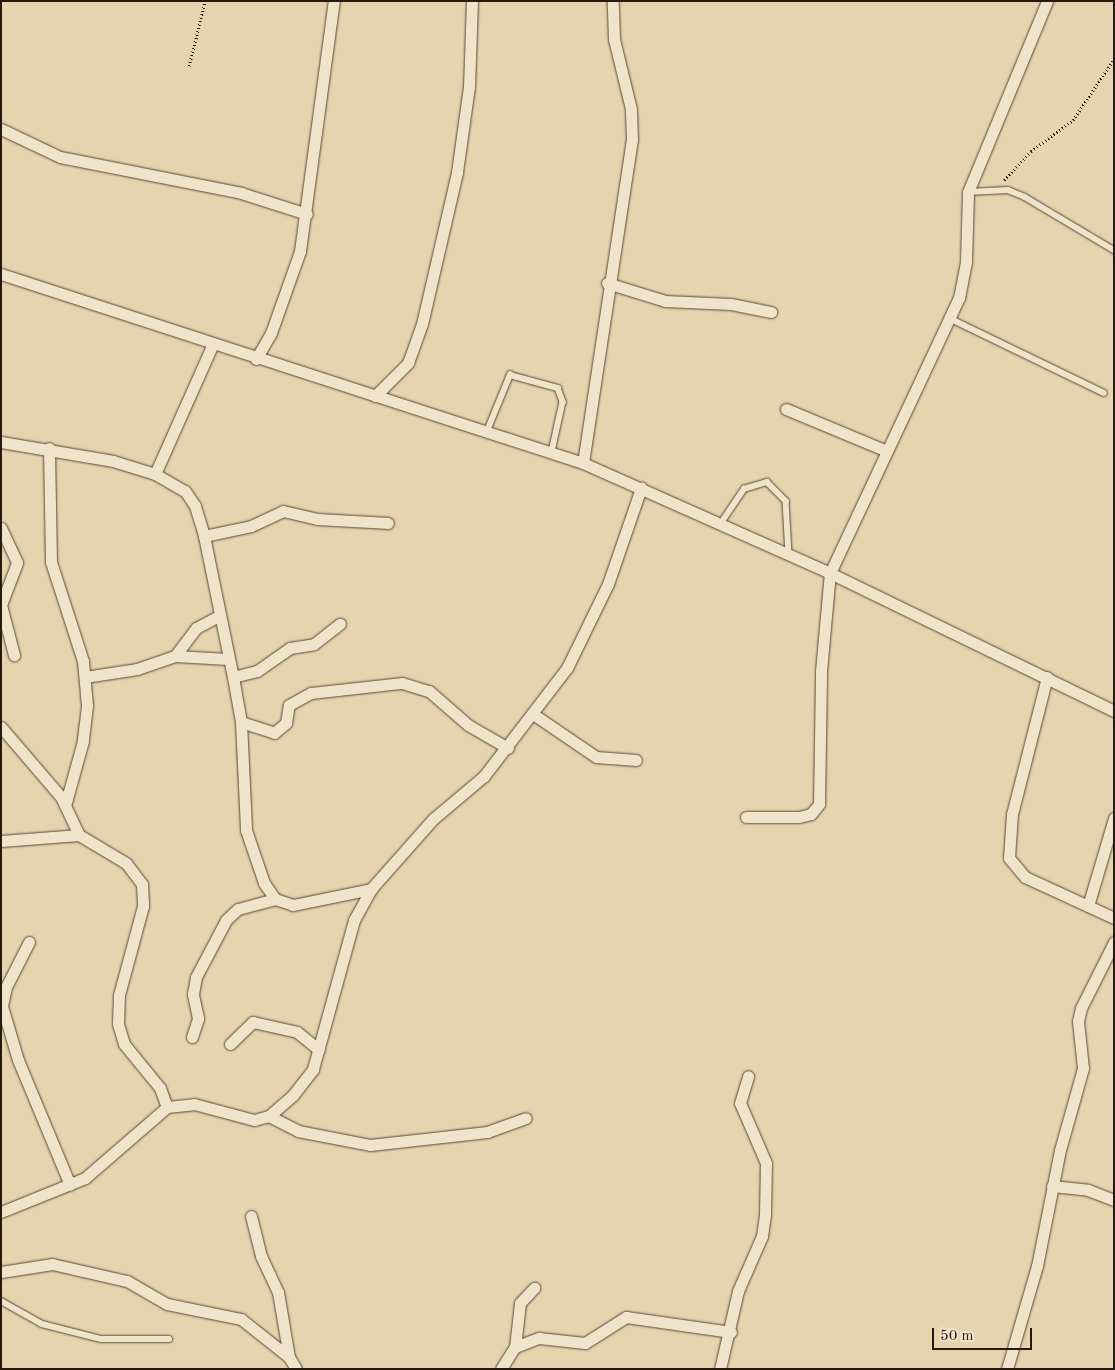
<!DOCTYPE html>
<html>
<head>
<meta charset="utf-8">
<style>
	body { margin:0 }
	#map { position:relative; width:1115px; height:1370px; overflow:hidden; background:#e6d4ae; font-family:"Old Standard TT",serif }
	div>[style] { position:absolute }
	.path>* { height:2.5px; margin-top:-1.25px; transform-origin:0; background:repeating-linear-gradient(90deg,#261a0f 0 1px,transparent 0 3.5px) }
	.roads { filter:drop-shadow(0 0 1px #564837) drop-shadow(0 0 1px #564837) }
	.lane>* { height:5.5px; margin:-2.75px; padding:0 2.75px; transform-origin:2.75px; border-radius:2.75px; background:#efe3ca }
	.street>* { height:11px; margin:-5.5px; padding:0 5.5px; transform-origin:5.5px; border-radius:5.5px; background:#efe3ca }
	span { translate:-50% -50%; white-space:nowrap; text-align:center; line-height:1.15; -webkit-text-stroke:5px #efe3ca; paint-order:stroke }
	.frame { position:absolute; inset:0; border:2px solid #261a0f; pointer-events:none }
	.scale { position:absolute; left:932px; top:1328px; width:100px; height:22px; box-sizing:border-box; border:2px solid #261a0f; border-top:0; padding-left:6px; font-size:15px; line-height:18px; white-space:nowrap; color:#261a0f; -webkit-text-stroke:4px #efe3ca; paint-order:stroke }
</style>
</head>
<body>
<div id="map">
	<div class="path">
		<i style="left:189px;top:66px;width:67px;rotate:-76.2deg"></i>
		<i style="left:1004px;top:180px;width:40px;rotate:-47deg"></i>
		<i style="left:1031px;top:151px;width:52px;rotate:-36.4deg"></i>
		<i style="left:1073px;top:120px;width:73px;rotate:-56.1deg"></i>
	</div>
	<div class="roads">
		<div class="lane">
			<i style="left:968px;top:192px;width:40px;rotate:-2.9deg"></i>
			<i style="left:1008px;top:190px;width:18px;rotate:22deg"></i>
			<i style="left:1025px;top:197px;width:104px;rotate:30.8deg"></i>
			<i style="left:949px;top:318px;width:172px;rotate:25.8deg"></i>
			<i style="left:487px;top:431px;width:61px;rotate:-67.7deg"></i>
			<i style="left:510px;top:375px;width:50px;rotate:15.2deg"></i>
			<i style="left:558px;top:388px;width:15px;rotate:70deg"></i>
			<i style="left:563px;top:402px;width:51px;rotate:102.4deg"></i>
			<i style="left:721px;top:523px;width:41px;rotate:-55.9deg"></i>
			<i style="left:744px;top:489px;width:24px;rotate:-17deg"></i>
			<i style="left:767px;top:482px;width:27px;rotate:45deg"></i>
			<i style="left:786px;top:501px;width:54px;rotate:86.8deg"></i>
			<i style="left:1px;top:1301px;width:47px;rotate:29.3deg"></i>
			<i style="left:42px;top:1324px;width:61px;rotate:14.3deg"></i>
			<i style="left:101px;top:1339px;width:68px"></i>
		</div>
		<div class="street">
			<i style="left:1px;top:129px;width:65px;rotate:25.4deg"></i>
			<i style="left:60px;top:157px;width:185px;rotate:11.2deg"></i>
			<i style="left:241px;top:193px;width:69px;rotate:17.7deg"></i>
			<i style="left:1px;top:274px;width:612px;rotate:17.99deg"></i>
			<i style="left:583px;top:463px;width:270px;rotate:24deg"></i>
			<i style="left:830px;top:573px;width:316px;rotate:25.9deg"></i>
			<i style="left:607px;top:283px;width:61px;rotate:17.2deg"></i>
			<i style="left:665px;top:301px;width:66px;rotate:2.6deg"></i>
			<i style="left:731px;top:304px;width:41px;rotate:11.3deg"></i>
			<i style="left:256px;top:359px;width:30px;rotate:-60deg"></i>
			<i style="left:271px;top:333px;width:87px;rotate:-70.5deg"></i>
			<i style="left:300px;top:251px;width:252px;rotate:-82.3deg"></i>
			<i style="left:375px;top:396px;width:47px;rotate:-45deg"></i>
			<i style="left:408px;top:363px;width:41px;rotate:-70.3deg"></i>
			<i style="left:422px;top:324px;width:156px;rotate:-77deg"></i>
			<i style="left:457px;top:172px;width:86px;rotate:-82deg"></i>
			<i style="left:469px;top:87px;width:86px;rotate:-88deg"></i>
			<i style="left:786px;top:409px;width:109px;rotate:22.6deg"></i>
			<i style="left:1px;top:442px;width:114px;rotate:9.6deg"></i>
			<i style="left:113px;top:461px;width:44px;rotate:17.2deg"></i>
			<i style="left:155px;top:474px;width:34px;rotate:30deg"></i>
			<i style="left:185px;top:491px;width:18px;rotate:56deg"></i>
			<i style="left:195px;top:506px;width:31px;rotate:73deg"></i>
			<i style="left:204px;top:536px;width:144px;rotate:78.4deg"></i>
			<i style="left:233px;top:677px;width:46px;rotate:79.9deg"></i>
			<i style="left:241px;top:722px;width:108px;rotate:87.3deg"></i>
			<i style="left:246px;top:830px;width:56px;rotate:71.2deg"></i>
			<i style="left:264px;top:883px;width:19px;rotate:55deg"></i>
			<i style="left:275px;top:899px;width:19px;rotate:18deg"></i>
			<i style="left:293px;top:905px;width:80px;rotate:-11.6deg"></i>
			<i style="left:49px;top:448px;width:114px;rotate:89deg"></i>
			<i style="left:51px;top:562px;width:104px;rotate:72.1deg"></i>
			<i style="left:83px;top:661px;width:45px;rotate:84.9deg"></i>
			<i style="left:87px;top:706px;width:35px;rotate:97deg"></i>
			<i style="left:83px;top:741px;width:67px;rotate:105.5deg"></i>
			<i style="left:583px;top:463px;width:327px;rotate:-81.4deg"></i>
			<i style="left:632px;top:140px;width:31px;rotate:-92deg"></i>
			<i style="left:631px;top:109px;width:72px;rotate:-103.7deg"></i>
			<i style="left:614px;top:39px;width:38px;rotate:-92deg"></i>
			<i style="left:155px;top:474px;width:142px;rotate:-66deg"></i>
			<i style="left:1px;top:528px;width:38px;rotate:65deg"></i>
			<i style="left:17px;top:563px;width:45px;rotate:110.9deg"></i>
			<i style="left:204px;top:536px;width:48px;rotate:-12deg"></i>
			<i style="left:251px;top:526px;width:35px;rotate:-25deg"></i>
			<i style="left:283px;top:511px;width:36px;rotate:13deg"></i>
			<i style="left:318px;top:519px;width:70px;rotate:3.3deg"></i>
			<i style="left:1px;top:605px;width:52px;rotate:75.4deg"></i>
			<i style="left:175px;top:656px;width:35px;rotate:-53deg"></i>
			<i style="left:196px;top:628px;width:26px;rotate:-28deg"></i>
			<i style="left:85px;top:677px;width:53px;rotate:-8.7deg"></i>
			<i style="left:137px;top:669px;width:40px;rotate:-18.9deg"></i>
			<i style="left:175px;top:656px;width:53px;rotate:3.2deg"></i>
			<i style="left:233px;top:677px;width:25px;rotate:-14deg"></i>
			<i style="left:257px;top:671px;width:40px;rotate:-34.9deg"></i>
			<i style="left:290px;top:648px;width:24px;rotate:-9deg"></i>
			<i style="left:314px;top:644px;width:33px;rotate:-38deg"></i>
			<i style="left:1047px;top:677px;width:141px;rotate:104.3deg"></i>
			<i style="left:1012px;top:814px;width:44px;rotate:93.9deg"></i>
			<i style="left:1009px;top:858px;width:25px;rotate:50deg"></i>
			<i style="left:1025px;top:877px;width:98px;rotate:24.7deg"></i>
			<i style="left:533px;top:714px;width:76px;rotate:34.3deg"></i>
			<i style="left:596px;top:757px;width:40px;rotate:4.3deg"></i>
			<i style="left:241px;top:722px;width:35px;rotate:18deg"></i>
			<i style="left:274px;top:733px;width:16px;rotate:-40deg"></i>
			<i style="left:286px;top:723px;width:18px;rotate:-81deg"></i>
			<i style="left:289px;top:705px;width:25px;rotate:-29deg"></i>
			<i style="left:311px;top:693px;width:92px;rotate:-6.3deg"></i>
			<i style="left:402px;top:683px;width:28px;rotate:17deg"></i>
			<i style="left:429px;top:691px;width:52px;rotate:41.1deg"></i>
			<i style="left:468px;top:725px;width:46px;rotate:29.9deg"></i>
			<i style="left:1px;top:727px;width:92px;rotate:49.4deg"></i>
			<i style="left:61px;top:797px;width:42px;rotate:64.7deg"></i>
			<i style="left:79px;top:835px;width:55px;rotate:30.8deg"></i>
			<i style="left:126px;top:863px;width:26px;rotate:53deg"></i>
			<i style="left:142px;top:884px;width:22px;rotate:87deg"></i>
			<i style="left:143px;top:906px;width:92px;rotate:105.1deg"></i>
			<i style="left:119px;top:995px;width:29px;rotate:92deg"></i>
			<i style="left:118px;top:1024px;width:21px;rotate:73deg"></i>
			<i style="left:124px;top:1044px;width:57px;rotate:50.7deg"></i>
			<i style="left:160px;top:1088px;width:20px;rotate:70deg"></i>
			<i style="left:746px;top:817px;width:53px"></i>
			<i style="left:799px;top:817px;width:12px;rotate:-14deg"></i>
			<i style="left:811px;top:814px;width:13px;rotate:-51deg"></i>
			<i style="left:819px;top:804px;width:133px;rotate:-89.1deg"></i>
			<i style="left:821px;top:671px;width:98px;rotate:-84.8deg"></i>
			<i style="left:830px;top:573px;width:304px;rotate:-64.9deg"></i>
			<i style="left:959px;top:298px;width:38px;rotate:-79deg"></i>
			<i style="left:966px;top:261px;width:69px;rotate:-88.3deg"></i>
			<i style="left:968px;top:192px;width:207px;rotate:-67.5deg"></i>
			<i style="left:1px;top:841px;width:78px;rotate:-4.4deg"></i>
			<i style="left:1088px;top:906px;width:92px;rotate:-73.5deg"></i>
			<i style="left:29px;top:942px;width:51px;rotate:117.1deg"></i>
			<i style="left:6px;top:987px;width:19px;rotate:102deg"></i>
			<i style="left:2px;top:1006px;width:56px;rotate:73.5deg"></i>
			<i style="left:18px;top:1060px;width:135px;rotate:67.4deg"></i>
			<i style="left:192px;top:1037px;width:20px;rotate:-72deg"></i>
			<i style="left:198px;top:1018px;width:25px;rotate:-102deg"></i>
			<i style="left:193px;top:994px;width:17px;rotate:-80deg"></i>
			<i style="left:196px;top:977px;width:64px;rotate:-62.2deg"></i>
			<i style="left:226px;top:920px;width:16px;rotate:-43deg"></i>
			<i style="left:238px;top:909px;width:38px;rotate:-15deg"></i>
			<i style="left:230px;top:1044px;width:32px;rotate:-44deg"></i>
			<i style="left:253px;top:1022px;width:45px;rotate:12.8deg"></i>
			<i style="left:297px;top:1032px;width:28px;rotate:39deg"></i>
			<i style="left:269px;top:1116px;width:33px;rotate:27deg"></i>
			<i style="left:298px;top:1131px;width:73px;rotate:11deg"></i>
			<i style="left:370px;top:1145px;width:118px;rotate:-6.3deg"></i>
			<i style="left:487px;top:1132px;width:41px;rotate:-19.7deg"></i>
			<i style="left:1052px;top:1186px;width:36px;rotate:6deg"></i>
			<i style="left:1088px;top:1190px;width:28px;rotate:21deg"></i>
			<i style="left:1px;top:1212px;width:91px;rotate:-22deg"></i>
			<i style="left:85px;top:1178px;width:108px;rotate:-40.9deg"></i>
			<i style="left:167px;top:1107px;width:27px;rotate:-6deg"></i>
			<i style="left:194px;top:1104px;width:62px;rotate:14.9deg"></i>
			<i style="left:254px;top:1120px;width:16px;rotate:-15deg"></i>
			<i style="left:269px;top:1116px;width:32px;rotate:-41deg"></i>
			<i style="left:293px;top:1095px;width:33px;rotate:-52deg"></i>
			<i style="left:313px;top:1069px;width:155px;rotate:-74.6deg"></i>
			<i style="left:354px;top:920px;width:35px;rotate:-61deg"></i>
			<i style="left:371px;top:889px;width:94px;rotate:-48.5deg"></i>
			<i style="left:433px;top:819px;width:67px;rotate:-40.1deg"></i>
			<i style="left:484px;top:776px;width:136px;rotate:-52.5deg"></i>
			<i style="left:567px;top:668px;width:93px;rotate:-64deg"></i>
			<i style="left:608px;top:584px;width:102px;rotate:-71deg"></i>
			<i style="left:251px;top:1216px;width:41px;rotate:76deg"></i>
			<i style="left:261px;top:1256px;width:40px;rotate:65deg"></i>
			<i style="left:278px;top:1292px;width:66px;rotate:80.4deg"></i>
			<i style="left:1px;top:1272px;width:52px;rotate:-8.9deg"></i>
			<i style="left:52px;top:1264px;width:77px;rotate:12.8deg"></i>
			<i style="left:127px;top:1281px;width:46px;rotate:29.9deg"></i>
			<i style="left:167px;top:1304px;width:76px;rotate:11.5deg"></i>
			<i style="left:241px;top:1319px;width:61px;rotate:38.4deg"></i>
			<i style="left:289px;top:1357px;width:14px;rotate:60deg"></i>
			<i style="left:515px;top:1347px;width:26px;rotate:-21deg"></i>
			<i style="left:539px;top:1338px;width:46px;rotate:6.2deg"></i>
			<i style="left:585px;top:1343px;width:49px;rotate:-32.4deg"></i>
			<i style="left:626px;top:1317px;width:106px;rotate:8.1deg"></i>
			<i style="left:501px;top:1369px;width:26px;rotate:-58deg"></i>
			<i style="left:515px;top:1347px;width:44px;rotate:-83.5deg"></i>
			<i style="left:520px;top:1303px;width:21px;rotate:-47deg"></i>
			<i style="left:720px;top:1369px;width:80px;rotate:-77deg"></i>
			<i style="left:738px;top:1291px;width:60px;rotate:-66.4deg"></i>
			<i style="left:762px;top:1236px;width:22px;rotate:-82deg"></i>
			<i style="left:765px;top:1214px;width:51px;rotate:-88.9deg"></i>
			<i style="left:766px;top:1163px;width:65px;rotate:-113.4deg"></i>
			<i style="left:740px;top:1103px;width:28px;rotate:-73deg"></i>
			<i style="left:1007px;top:1369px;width:107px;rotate:-73.8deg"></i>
			<i style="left:1037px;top:1266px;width:118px;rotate:-78.8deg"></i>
			<i style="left:1060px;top:1150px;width:85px;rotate:-74.3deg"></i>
			<i style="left:1083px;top:1068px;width:47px;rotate:-96.1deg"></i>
			<i style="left:1078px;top:1021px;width:13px;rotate:-77deg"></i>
			<i style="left:1081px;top:1008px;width:74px;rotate:-63.4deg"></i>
		</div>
	</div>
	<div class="frame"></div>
	<div class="scale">50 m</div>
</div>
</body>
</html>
